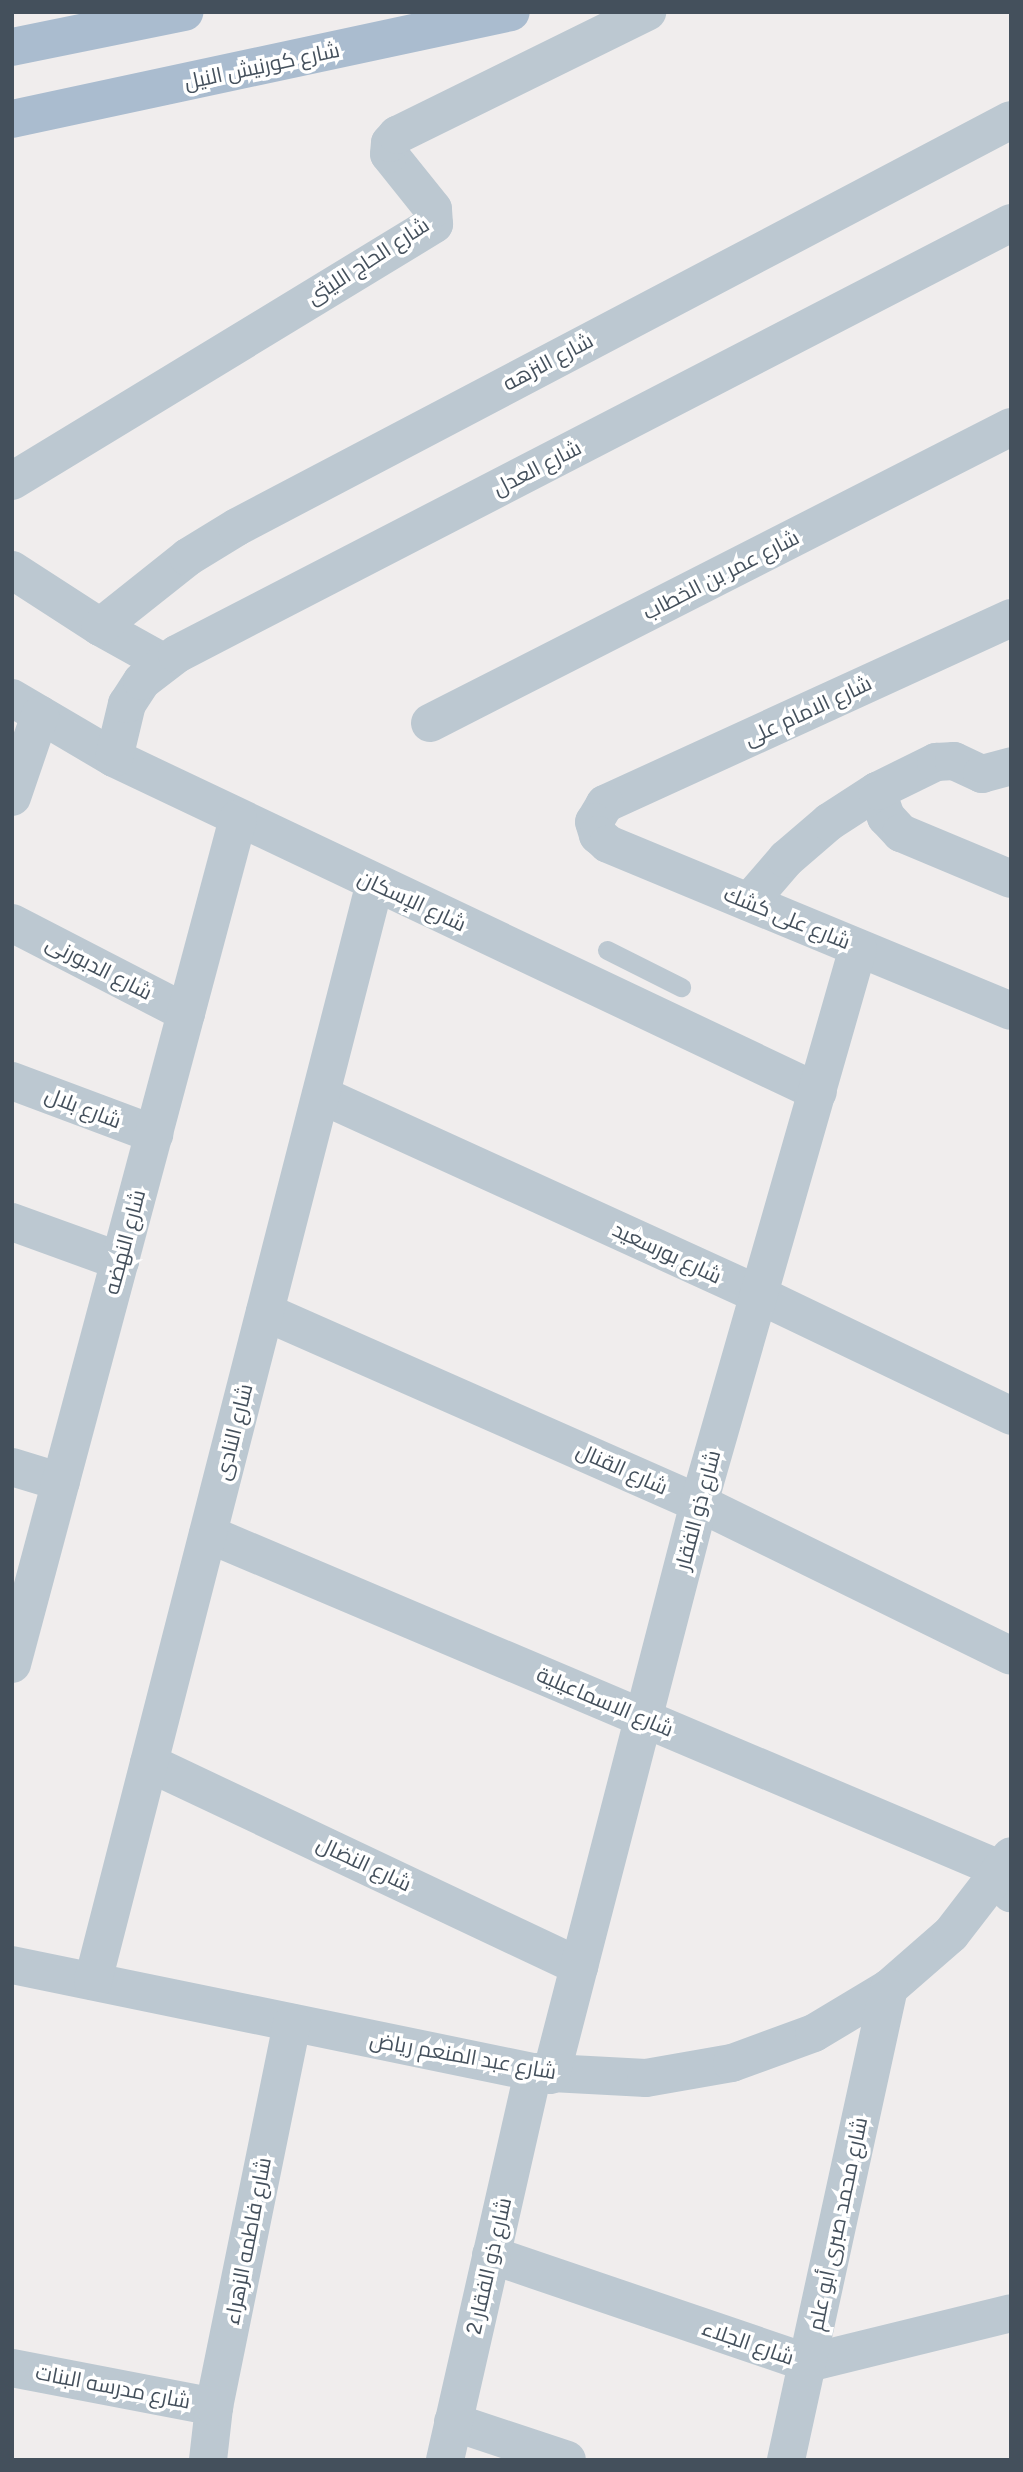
<!DOCTYPE html>
<html>
<head>
<meta charset="utf-8">
<style>
	body { margin:0 }
	#map { position:relative; width:1023px; height:2472px; overflow:hidden; background:#f0eded; font-family:Figtree,Cairo,sans-serif }
	div>[style] { position:absolute }
	.lane>* { height:19px; margin:-9.5px; padding:0 9.5px; transform-origin:9.5px; border-radius:9.5px; background:#bcc8d1 }
	.street>* { height:38px; margin:-19px; padding:0 19px; transform-origin:19px; border-radius:19px; background:#bcc8d1 }
	.primary>* { height:38px; margin:-19px; padding:0 19px; transform-origin:19px; border-radius:19px; background:#aabccf }
	span { translate:-50% -50%; white-space:nowrap; text-align:center; line-height:1.15; -webkit-text-stroke:7px #fff; paint-order:stroke }
	.street-label { font-size:21px; color:#44505c }
	.frame { position:absolute; inset:0; border:14px solid #44505c; pointer-events:none }
</style>
</head>
<body>
<div id="map">
	<div class="lane">
		<i style="left:607px;top:950px;width:83px;rotate:26.6deg"></i>
	</div>
	<div class="street">
		<i style="left:12px;top:481px;width:494px;rotate:-31.3deg"></i>
		<i style="left:434px;top:224px;width:15px;rotate:-94deg"></i>
		<i style="left:433px;top:209px;width:70px;rotate:-128.7deg"></i>
		<i style="left:389px;top:154px;width:11px;rotate:-85deg"></i>
		<i style="left:390px;top:143px;width:11px;rotate:-49deg"></i>
		<i style="left:397px;top:135px;width:279px;rotate:-26.2deg"></i>
		<i style="left:12px;top:570px;width:105px;rotate:32.9deg"></i>
		<i style="left:100px;top:627px;width:72px;rotate:29.1deg"></i>
		<i style="left:1011px;top:618px;width:447px;rotate:155.4deg"></i>
		<i style="left:605px;top:804px;width:21px;rotate:121deg"></i>
		<i style="left:594px;top:822px;width:14px;rotate:73deg"></i>
		<i style="left:598px;top:835px;width:13px;rotate:42deg"></i>
		<i style="left:608px;top:844px;width:436px;rotate:22.5deg"></i>
		<i style="left:100px;top:627px;width:112px;rotate:-38.5deg"></i>
		<i style="left:188px;top:557px;width:57px;rotate:-31.5deg"></i>
		<i style="left:237px;top:527px;width:874px;rotate:-27.74deg"></i>
		<i style="left:12px;top:698px;width:118px;rotate:30.5deg"></i>
		<i style="left:114px;top:758px;width:779px;rotate:25.38deg"></i>
		<i style="left:430px;top:723px;width:652px;rotate:-27deg"></i>
		<i style="left:114px;top:758px;width:56px;rotate:-76.5deg"></i>
		<i style="left:127px;top:704px;width:27px;rotate:-57deg"></i>
		<i style="left:142px;top:681px;width:44px;rotate:-37.6deg"></i>
		<i style="left:177px;top:654px;width:939px;rotate:-27.33deg"></i>
		<i style="left:877px;top:791px;width:28px;rotate:71deg"></i>
		<i style="left:886px;top:817px;width:22px;rotate:47deg"></i>
		<i style="left:901px;top:833px;width:119px;rotate:22.7deg"></i>
		<i style="left:12px;top:797px;width:87px;rotate:-71.1deg"></i>
		<i style="left:749px;top:902px;width:57px;rotate:-49.3deg"></i>
		<i style="left:786px;top:859px;width:57px;rotate:-40.7deg"></i>
		<i style="left:829px;top:822px;width:57px;rotate:-32.9deg"></i>
		<i style="left:877px;top:791px;width:66px;rotate:-26.2deg"></i>
		<i style="left:936px;top:762px;width:18px;rotate:-3deg"></i>
		<i style="left:954px;top:761px;width:31px;rotate:25deg"></i>
		<i style="left:982px;top:774px;width:30px;rotate:-15deg"></i>
		<i style="left:12px;top:923px;width:196px;rotate:27.3deg"></i>
		<i style="left:12px;top:1081px;width:152px;rotate:20.5deg"></i>
		<i style="left:321px;top:1095px;width:482px;rotate:24.5deg"></i>
		<i style="left:759px;top:1295px;width:280px;rotate:25.6deg"></i>
		<i style="left:12px;top:1222px;width:115px;rotate:19.9deg"></i>
		<i style="left:265px;top:1312px;width:474px;rotate:23.8deg"></i>
		<i style="left:699px;top:1503px;width:347px;rotate:26.1deg"></i>
		<i style="left:12px;top:1467px;width:51px;rotate:17deg"></i>
		<i style="left:208px;top:1534px;width:862px;rotate:22.94deg"></i>
		<i style="left:1002px;top:1870px;width:25px;rotate:69deg"></i>
		<i style="left:12px;top:1664px;width:875px;rotate:-75.03deg"></i>
		<i style="left:149px;top:1763px;width:476px;rotate:25.3deg"></i>
		<i style="left:12px;top:1965px;width:532px;rotate:11.61deg"></i>
		<i style="left:533px;top:2072px;width:113px;rotate:3deg"></i>
		<i style="left:646px;top:2078px;width:87px;rotate:-9.9deg"></i>
		<i style="left:732px;top:2063px;width:87px;rotate:-20.1deg"></i>
		<i style="left:814px;top:2033px;width:87px;rotate:-31deg"></i>
		<i style="left:889px;top:1988px;width:82px;rotate:-41.1deg"></i>
		<i style="left:951px;top:1934px;width:98px;rotate:-52.4deg"></i>
		<i style="left:93px;top:1981px;width:1134px;rotate:-75.6deg"></i>
		<i style="left:551px;top:2075px;width:591px;rotate:-75.49deg"></i>
		<i style="left:699px;top:1503px;width:577px;rotate:-74.01deg"></i>
		<i style="left:491px;top:2255px;width:335px;rotate:18.8deg"></i>
		<i style="left:808px;top:2363px;width:209px;rotate:-13.8deg"></i>
		<i style="left:12px;top:2368px;width:206px;rotate:10.9deg"></i>
		<i style="left:453px;top:2422px;width:120px;rotate:18.4deg"></i>
		<i style="left:208px;top:2460px;width:53px;rotate:-83.5deg"></i>
		<i style="left:214px;top:2407px;width:392px;rotate:-78.5deg"></i>
		<i style="left:445px;top:2460px;width:398px;rotate:-77.2deg"></i>
		<i style="left:786px;top:2460px;width:483px;rotate:-77.7deg"></i>
	</div>
	<div class="primary">
		<i style="left:12px;top:47px;width:176px;rotate:-11.5deg"></i>
		<i style="left:12px;top:119px;width:510px;rotate:-12.1deg"></i>
	</div>
	<div class="street-label">
		<span style="left:262px;top:66px;rotate:-12deg">شارع كورنيش النيل</span>
		<span style="left:368px;top:261px;rotate:-33deg">شارع الحاج الليثى</span>
		<span style="left:548px;top:362px;rotate:-28deg">شارع النزهه</span>
		<span style="left:537px;top:468px;rotate:-27deg">شارع العدل</span>
		<span style="left:721px;top:575px;rotate:-27deg">شارع عمر بن الخطاب</span>
		<span style="left:808px;top:711px;rotate:-25deg">شارع الامام على</span>
		<span style="left:412px;top:901px;rotate:25deg">شارع الإسكان</span>
		<span style="left:787px;top:918px;rotate:22deg">شارع على كشك</span>
		<span style="left:99px;top:968px;rotate:27deg">شارع الدبورنى</span>
		<span style="left:83px;top:1108px;rotate:21deg">شارع بلال</span>
		<span style="left:125px;top:1242px;rotate:-75deg">شارع النهضه</span>
		<span style="left:667px;top:1253px;rotate:25deg">شارع بورسعيد</span>
		<span style="left:234px;top:1432px;rotate:-76deg">شارع النادى</span>
		<span style="left:622px;top:1469px;rotate:24deg">شارع القنال</span>
		<span style="left:698px;top:1510px;rotate:-75deg">شارع ذو الفقار</span>
		<span style="left:605px;top:1702px;rotate:23deg">شارع الاسماعيلية</span>
		<span style="left:364px;top:1864px;rotate:25deg">شارع النضال</span>
		<span style="left:463px;top:2056px;rotate:10deg">شارع عبد المنعم رياض</span>
		<span style="left:838px;top:2224px;rotate:-78deg">شارع محمد صبرى أبو علم</span>
		<span style="left:248px;top:2241px;rotate:-79deg">شارع فاطمه الزهراء</span>
		<span style="left:489px;top:2266px;rotate:-77deg">شارع ذو الفقار 2</span>
		<span style="left:748px;top:2343px;rotate:19deg">شارع الجلاء</span>
		<span style="left:113px;top:2387px;rotate:11deg">شارع مدرسه البنات</span>
	</div>
	<div class="frame"></div>
</div>
</body>
</html>
